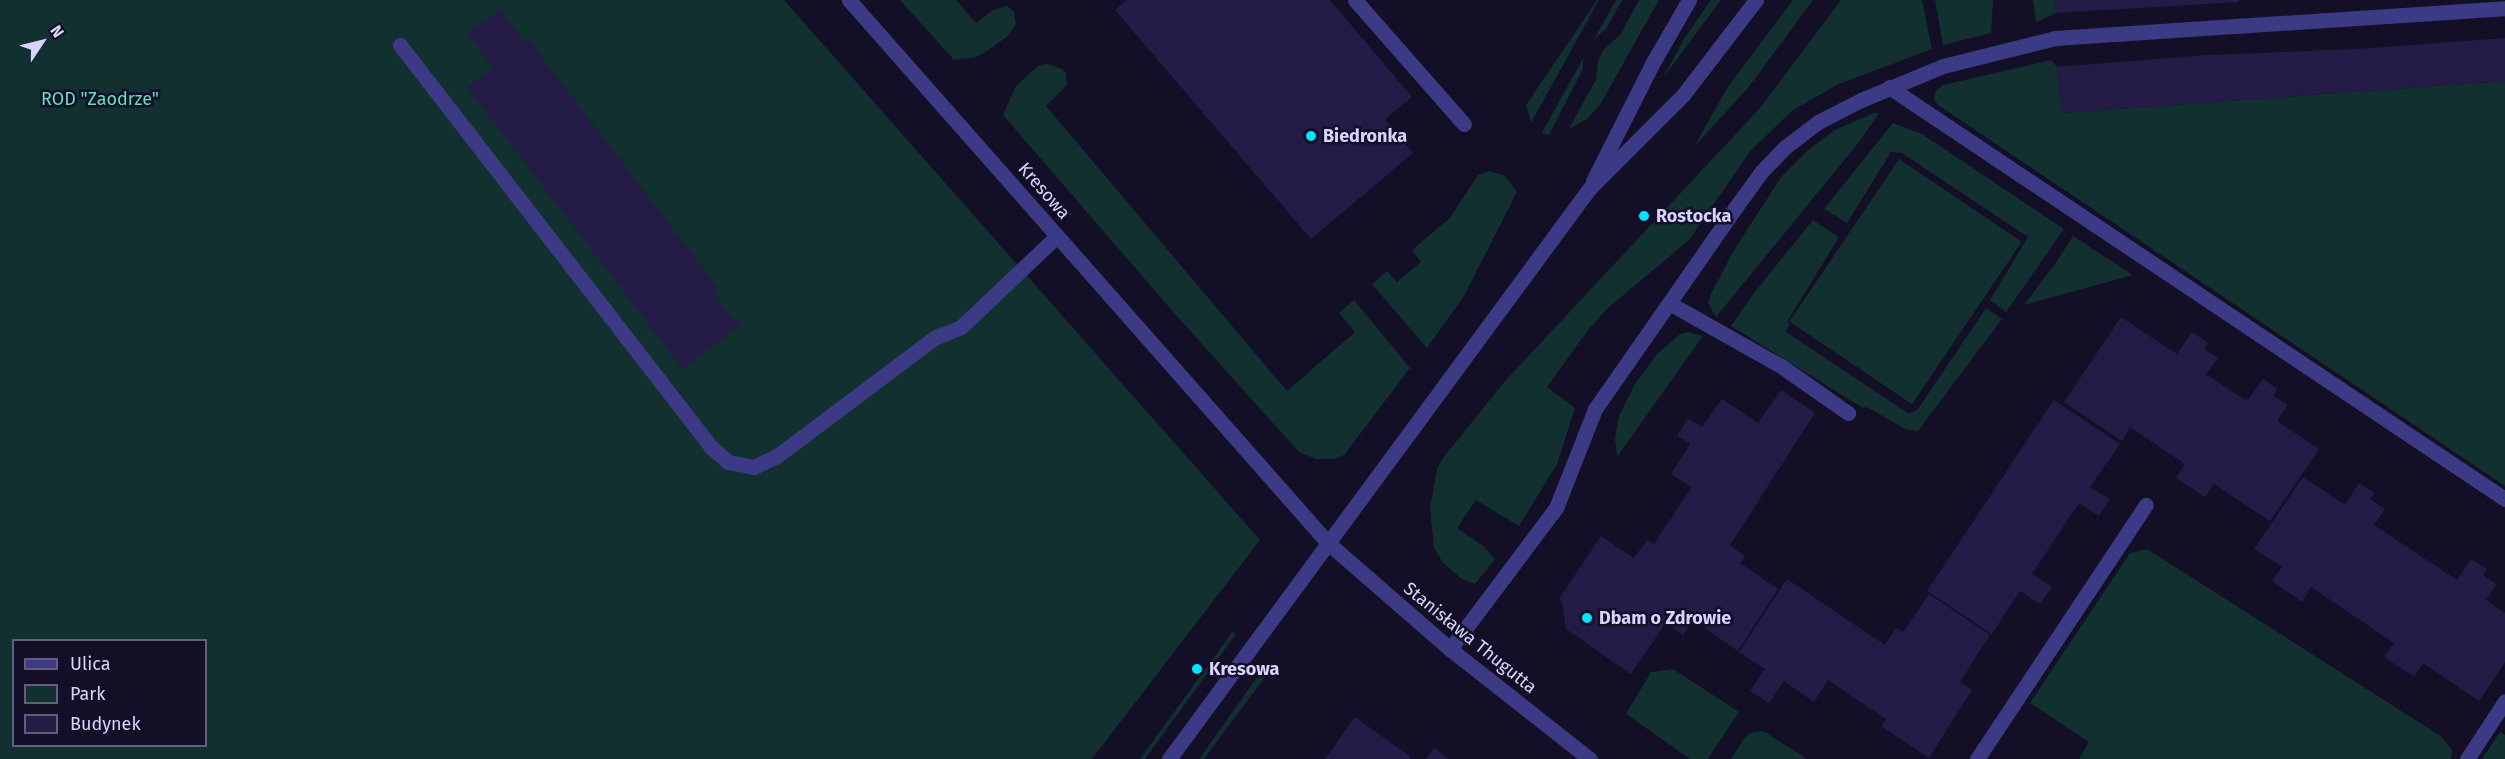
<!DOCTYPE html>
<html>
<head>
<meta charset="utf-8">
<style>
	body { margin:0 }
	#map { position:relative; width:2505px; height:759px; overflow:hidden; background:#130f26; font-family:"Fira Sans",sans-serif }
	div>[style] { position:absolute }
	.green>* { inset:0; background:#12302f; transform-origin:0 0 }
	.building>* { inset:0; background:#241b47 }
	.service>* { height:15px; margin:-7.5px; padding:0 7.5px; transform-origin:7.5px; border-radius:7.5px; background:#3d3a85 }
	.minor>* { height:15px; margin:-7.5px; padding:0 7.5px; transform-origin:7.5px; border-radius:7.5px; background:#3d3a85 }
	.tertiary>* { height:15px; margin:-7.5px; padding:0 7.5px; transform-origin:7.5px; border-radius:7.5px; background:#3d3a85 }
	.dots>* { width:16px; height:16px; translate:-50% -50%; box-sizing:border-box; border:3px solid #130f26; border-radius:50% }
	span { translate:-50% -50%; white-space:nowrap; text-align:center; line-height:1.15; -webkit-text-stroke:5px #130f26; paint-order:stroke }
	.park-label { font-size:18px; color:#5fe0c0 }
	.poi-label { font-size:18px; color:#d9d4ff; font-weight:700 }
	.left { translate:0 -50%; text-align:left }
	.street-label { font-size:18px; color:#d9d4ff }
	.legend { position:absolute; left:12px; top:639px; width:195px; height:108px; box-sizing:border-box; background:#130f26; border:2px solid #625e7d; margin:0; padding:8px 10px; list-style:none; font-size:18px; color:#d9d4ff }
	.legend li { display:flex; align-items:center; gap:12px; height:30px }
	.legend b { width:30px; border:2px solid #625e7d }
	.north { position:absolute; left:12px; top:12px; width:60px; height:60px; -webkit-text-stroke:4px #130f26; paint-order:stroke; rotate:55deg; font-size:16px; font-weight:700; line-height:24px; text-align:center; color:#d9d4ff }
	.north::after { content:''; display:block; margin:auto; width:21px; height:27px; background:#d9d4ff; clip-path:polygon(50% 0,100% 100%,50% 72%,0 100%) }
</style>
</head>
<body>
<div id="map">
	<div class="green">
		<i style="clip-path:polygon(evenodd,0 0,784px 0,1260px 540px,1092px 759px,0 759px,0 0,14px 640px,206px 640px,206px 746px,14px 746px,14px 640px)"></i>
		<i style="clip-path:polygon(900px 0,956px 0,976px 23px,993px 10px,1007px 6px,1014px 12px,1016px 24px,1008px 36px,984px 53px,976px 57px,954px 60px)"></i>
		<i style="clip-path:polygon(1597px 0,1599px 0,1531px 123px,1526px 105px)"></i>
		<i style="clip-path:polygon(1616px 0,1622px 0,1607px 28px,1594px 39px)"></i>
		<i style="clip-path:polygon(1639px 0,1659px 0,1601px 103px,1587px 119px,1569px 129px,1596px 79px,1598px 61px,1604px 49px,1621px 34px)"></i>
		<i style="clip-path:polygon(1711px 0,1721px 0,1663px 78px,1684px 39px)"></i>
		<i style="clip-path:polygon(1793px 0,1813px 0,1748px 88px,1694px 147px,1727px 88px)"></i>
		<i style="clip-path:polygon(1841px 0,1922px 0,1932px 49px,1839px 84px,1793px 110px,1751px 150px,1689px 240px,1608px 308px,1588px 330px,1547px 387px,1575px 408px,1557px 464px,1519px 526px,1476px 500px,1457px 528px,1483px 546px,1495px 559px,1475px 584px,1462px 579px,1443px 563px,1434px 548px,1430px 508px,1437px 469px,1443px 458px,1506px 380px,1760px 108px)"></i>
		<i style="clip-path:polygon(1935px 0,1993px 0,1991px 33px,1943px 45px)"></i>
		<i style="clip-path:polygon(2033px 0,2055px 0,2056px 13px,2036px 22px)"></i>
		<i style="clip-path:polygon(1583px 58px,1583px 69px,1549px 135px,1542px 133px)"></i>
		<i style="clip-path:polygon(2051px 60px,2057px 67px,2062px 113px,2505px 81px,2505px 486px,1938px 105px,1934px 99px,1936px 91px,1943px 85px)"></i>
		<i style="clip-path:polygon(1048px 64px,1062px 69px,1066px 73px,1067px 85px,1046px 106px,1287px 391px,1355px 332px,1339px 313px,1354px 300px,1410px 368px,1344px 455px,1333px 459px,1316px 459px,1299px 452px,1175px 314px,1003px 115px,1016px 86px,1039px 65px)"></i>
		<i style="clip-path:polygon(1874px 113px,1879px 113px,1859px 142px,1716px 317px,1708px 303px,1711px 294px,1734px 250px,1782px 176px,1807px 151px,1833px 131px)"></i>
		<i style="clip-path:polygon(1893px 123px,1922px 134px,2064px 229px,2006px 312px,1990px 300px,2028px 237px,1902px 153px,1891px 152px,1847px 223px,1824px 209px)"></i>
		<i style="left:1899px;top:159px;width:148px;height:196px;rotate:34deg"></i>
		<i style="clip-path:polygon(1489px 171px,1504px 175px,1517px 192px,1464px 296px,1427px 348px,1372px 284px,1387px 271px,1397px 282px,1421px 262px,1412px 250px,1450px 218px,1478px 175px)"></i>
		<i style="clip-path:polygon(1813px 220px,1839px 237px,1787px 322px,1790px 324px,1786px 332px,1909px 414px,1918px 409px,1986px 308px,2002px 319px,1918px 431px,1905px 429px,1867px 407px,1863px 408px,1731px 326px,1754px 293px)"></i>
		<i style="clip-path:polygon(2073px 236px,2133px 275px,2024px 305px,2057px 261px)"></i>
		<i style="clip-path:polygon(1688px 332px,1703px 336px,1617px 457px,1615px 439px,1619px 416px,1635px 384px,1657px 354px,1680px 334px)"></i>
		<i style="clip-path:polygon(2147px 549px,2442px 737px,2452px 750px,2451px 759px,2079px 759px,2089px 742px,2030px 703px,2130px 553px)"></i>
		<i style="clip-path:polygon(1233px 631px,1236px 634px,1201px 682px,1145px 759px,1140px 759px)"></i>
		<i style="clip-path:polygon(1263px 669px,1268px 673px,1204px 759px,1199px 759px)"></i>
		<i style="clip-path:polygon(1673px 669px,1739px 712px,1708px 759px,1690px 759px,1626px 714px,1651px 672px)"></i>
		<i style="clip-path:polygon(1763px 731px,1807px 759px,1731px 759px,1745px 737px,1753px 732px)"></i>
		<i style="clip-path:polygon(2500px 732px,2505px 735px,2505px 759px,2482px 759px)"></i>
	</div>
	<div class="building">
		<i style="clip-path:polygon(1127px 0,1330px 0,1412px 97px,1385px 119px,1413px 153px,1311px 239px,1115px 10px)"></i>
		<i style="clip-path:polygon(2055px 0,2239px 0,2239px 2px,2056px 13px)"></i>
		<i style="clip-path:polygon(500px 10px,525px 43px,529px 40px,534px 47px,714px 283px,718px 289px,713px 293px,735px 321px,737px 319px,741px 324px,683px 369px,467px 87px,493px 68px,468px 34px)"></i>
		<i style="clip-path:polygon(2505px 38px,2505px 81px,2062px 113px,2057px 67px,2207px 55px,2358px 49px)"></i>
		<i style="clip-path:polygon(2121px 317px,2177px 354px,2192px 332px,2208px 343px,2204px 349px,2218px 358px,2206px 374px,2247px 401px,2263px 379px,2277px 389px,2274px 396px,2288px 405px,2277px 421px,2319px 449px,2270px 521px,2214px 484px,2205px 497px,2176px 478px,2185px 464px,2130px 427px,2122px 441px,2064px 402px)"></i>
		<i style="clip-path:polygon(1781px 390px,1815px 413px,1730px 545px,1745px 556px,1740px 563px,1778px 589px,1738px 651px,1693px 620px,1683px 635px,1666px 623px,1631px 674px,1566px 629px,1562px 601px,1559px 599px,1601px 536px,1634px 558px,1647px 540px,1654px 544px,1692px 487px,1671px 474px,1690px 444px,1677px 436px,1688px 418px,1702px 427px,1722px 399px,1758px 423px)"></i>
		<i style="clip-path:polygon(2054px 400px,2120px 444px,2090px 487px,2110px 499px,2099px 516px,2079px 503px,2032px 574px,2052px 587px,2040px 604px,2020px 591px,1992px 634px,1927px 591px)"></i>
		<i style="clip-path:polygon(2303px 477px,2345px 505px,2359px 483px,2375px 493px,2370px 499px,2385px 509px,2374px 525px,2457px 580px,2471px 559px,2487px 569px,2483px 575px,2497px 584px,2486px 600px,2505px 613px,2505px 662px,2479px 701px,2423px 663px,2414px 677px,2384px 657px,2394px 643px,2311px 587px,2302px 602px,2272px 581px,2282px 567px,2254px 549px)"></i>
		<i style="clip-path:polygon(1787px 579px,1885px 645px,1896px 628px,1903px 632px,1929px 594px,1990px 635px,1960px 682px,1972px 690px,1929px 758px,1881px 726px,1886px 719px,1828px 680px,1814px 702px,1784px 681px,1769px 703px,1750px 691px,1765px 669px,1739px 652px)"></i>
		<i style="clip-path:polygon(1355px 717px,1411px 757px,1409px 759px,1325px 759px)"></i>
		<i style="clip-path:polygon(1434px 748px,1449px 759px,1426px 759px)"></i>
	</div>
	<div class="service">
		<i style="left:1355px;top:0;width:165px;rotate:48.7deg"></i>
		<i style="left:400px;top:45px;width:508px;rotate:52.27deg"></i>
		<i style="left:711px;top:447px;width:23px;rotate:41deg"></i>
		<i style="left:728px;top:462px;width:26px;rotate:11deg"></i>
		<i style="left:754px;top:467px;width:25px;rotate:-26deg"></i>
		<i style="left:777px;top:456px;width:196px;rotate:-36.9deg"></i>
		<i style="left:934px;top:338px;width:29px;rotate:-22deg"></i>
		<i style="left:961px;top:327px;width:132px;rotate:-43.5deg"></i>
		<i style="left:1889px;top:87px;width:741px;rotate:33.78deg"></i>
		<i style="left:1669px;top:303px;width:129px;rotate:29.4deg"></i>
		<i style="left:1781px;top:366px;width:82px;rotate:35deg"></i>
		<i style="left:1450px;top:649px;width:176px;rotate:-53.1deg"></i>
		<i style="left:1556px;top:508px;width:106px;rotate:-68.5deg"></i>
		<i style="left:1595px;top:409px;width:245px;rotate:-55.1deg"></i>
		<i style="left:1735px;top:208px;width:46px;rotate:-53.9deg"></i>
		<i style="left:1762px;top:171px;width:32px;rotate:-46deg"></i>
		<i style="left:1784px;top:148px;width:43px;rotate:-37.4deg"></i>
		<i style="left:1818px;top:122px;width:48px;rotate:-27.1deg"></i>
		<i style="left:1861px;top:100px;width:89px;rotate:-22.5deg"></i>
		<i style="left:1943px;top:66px;width:115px;rotate:-14deg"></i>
		<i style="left:2055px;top:38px;width:451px;rotate:-3.8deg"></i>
		<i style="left:1977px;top:759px;width:305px;rotate:-56.4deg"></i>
		<i style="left:2467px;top:759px;width:69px;rotate:-56.8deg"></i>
	</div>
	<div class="minor">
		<i style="left:849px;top:0;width:724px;rotate:48.58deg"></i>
		<i style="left:1328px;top:543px;width:162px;rotate:41deg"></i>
		<i style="left:1450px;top:649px;width:178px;rotate:38.2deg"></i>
	</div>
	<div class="tertiary">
		<i style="left:1593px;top:181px;width:131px;rotate:-63.2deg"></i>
		<i style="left:1652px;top:64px;width:74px;rotate:-60deg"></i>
		<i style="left:1169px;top:759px;width:708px;rotate:-53.62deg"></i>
		<i style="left:1589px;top:189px;width:133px;rotate:-45deg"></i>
		<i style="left:1683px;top:95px;width:120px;rotate:-52.5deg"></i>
	</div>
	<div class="dots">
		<i style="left:1311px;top:136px;background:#00e5ff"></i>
		<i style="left:1644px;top:216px;background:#00e5ff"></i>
		<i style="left:1587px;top:618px;background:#00e5ff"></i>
		<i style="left:1197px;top:669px;background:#00e5ff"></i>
	</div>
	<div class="park-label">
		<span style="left:100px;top:99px">ROD "Zaodrze"</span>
	</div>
	<div class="poi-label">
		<span class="left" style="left:1323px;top:136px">Biedronka</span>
		<span class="left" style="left:1656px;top:216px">Rostocka</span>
		<span class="left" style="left:1599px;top:618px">Dbam o Zdrowie</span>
		<span class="left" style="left:1209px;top:669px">Kresowa</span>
	</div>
	<div class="street-label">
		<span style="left:1044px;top:191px;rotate:49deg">Kresowa</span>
		<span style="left:1470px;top:638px;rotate:39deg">Stanisława Thugutta</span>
	</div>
	<ul class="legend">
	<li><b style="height:8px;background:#3d3a85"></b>Ulica</li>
	<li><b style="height:16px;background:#12302f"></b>Park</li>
	<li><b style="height:16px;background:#241b47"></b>Budynek</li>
	</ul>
	<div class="north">N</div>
</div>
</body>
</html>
